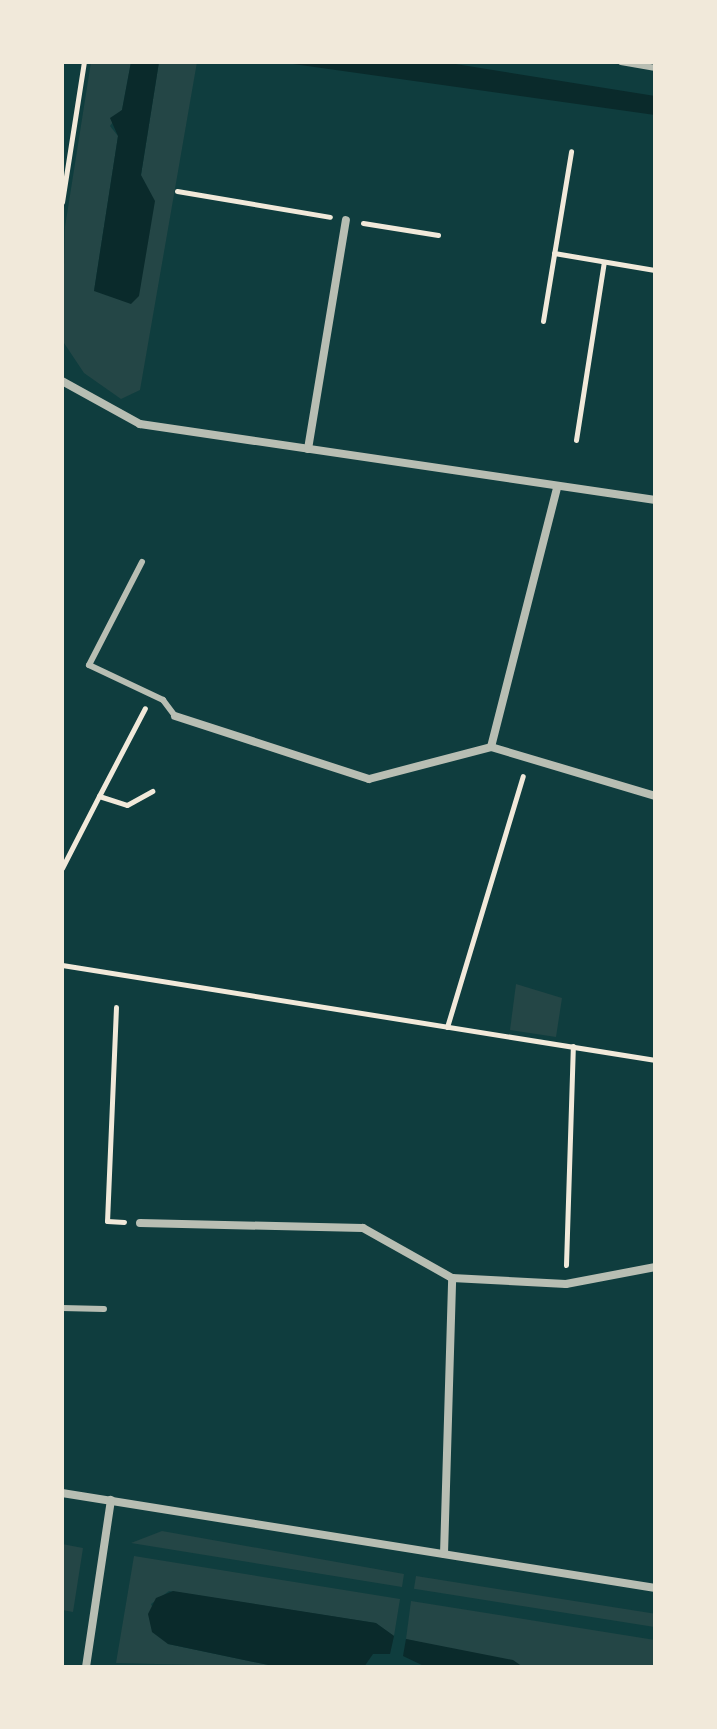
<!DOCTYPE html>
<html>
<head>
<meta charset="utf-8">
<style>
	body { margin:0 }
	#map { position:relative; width:717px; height:1729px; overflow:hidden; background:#0f3d3e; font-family:Inter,sans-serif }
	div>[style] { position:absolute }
	.green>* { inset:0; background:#244646; transform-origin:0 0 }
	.water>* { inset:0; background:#0a2a2b }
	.path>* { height:5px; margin:-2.5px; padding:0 2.5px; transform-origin:2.5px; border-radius:2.5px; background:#f1e9da }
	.service>* { height:6px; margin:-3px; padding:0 3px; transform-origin:3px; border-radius:3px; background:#b8beb3 }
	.minor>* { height:8px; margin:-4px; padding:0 4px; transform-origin:4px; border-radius:4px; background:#b8beb3 }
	span { translate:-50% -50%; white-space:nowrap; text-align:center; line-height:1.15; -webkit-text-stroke:6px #f1e9da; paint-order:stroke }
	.frame { position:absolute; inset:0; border:64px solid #f1e9da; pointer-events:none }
</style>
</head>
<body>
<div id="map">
	<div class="green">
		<i style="clip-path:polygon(91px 62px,131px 62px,122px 110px,110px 126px,118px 136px,94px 291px,141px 175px,159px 62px,197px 62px,140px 390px,121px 399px,84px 373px,62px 340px,65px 227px)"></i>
		<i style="clip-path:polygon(516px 984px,562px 998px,556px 1037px,510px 1030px)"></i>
		<i style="clip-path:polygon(162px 1531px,404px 1574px,402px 1587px,131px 1543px)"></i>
		<i style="clip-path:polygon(62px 1544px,83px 1548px,73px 1612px,62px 1610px)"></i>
		<i style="clip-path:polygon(134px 1556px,400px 1599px,394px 1636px,375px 1623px,169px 1591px,151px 1604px,168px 1644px,278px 1667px,116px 1663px)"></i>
		<i style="left:416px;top:1576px;width:242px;height:13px;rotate:9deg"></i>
		<i style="clip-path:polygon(411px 1601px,655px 1640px,655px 1667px,523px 1667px,406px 1639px)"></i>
	</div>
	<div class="water">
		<i style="clip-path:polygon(131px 62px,159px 62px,141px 175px,155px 201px,139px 296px,131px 304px,94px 291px,118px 136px,110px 118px,122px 110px)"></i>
		<i style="clip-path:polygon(279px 62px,443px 62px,655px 96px,655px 115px)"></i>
		<i style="clip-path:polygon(173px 1591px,376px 1623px,394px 1636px,390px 1654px,373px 1654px,364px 1667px,278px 1667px,168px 1644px,152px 1632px,148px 1614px,156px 1598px)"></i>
		<i style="clip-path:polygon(406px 1639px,513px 1660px,523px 1667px,426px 1667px,403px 1656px)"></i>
	</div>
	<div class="path">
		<i style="left:177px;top:191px;width:155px;rotate:9.6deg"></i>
		<i style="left:62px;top:202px;width:142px;rotate:-81.1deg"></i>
		<i style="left:363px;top:223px;width:76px;rotate:9.1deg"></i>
		<i style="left:554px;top:253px;width:102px;rotate:9.6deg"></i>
		<i style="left:543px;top:321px;width:172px;rotate:-80.6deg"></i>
		<i style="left:576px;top:440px;width:180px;rotate:-81.1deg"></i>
		<i style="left:99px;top:796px;width:99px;rotate:-62.4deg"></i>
		<i style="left:62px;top:868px;width:81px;rotate:-62.8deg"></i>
		<i style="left:99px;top:796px;width:29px;rotate:18deg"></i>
		<i style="left:127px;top:805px;width:29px;rotate:-29deg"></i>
		<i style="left:62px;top:965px;width:601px;rotate:9.1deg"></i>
		<i style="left:116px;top:1007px;width:214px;rotate:92.4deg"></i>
		<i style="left:107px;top:1221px;width:17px;rotate:3deg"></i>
		<i style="left:447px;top:1027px;width:262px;rotate:-73.2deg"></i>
		<i style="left:566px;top:1265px;width:219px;rotate:-88.2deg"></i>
	</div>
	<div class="service">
		<i style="left:621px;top:62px;width:35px;rotate:10deg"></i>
		<i style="left:142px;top:562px;width:116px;rotate:117.2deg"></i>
		<i style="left:89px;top:665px;width:82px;rotate:25.3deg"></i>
		<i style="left:163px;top:700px;width:20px;rotate:53deg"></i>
		<i style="left:62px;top:1308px;width:42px;rotate:1.4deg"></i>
	</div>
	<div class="minor">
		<i style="left:62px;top:381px;width:89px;rotate:28.9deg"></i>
		<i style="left:140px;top:424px;width:521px;rotate:8.39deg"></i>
		<i style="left:308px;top:449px;width:232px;rotate:-80.6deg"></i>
		<i style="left:175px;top:716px;width:204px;rotate:18deg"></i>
		<i style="left:369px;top:779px;width:126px;rotate:-14.7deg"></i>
		<i style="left:491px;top:747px;width:171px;rotate:16.6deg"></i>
		<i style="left:491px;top:747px;width:266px;rotate:-75.7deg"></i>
		<i style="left:140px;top:1223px;width:223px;rotate:1.3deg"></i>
		<i style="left:363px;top:1228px;width:102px;rotate:29.3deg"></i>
		<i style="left:452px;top:1278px;width:114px;rotate:3deg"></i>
		<i style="left:566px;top:1284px;width:91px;rotate:-10.8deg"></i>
		<i style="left:62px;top:1493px;width:601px;rotate:9.1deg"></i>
		<i style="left:444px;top:1554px;width:276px;rotate:-88.3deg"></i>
		<i style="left:86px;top:1667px;width:169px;rotate:-81.5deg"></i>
	</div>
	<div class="frame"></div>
</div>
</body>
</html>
